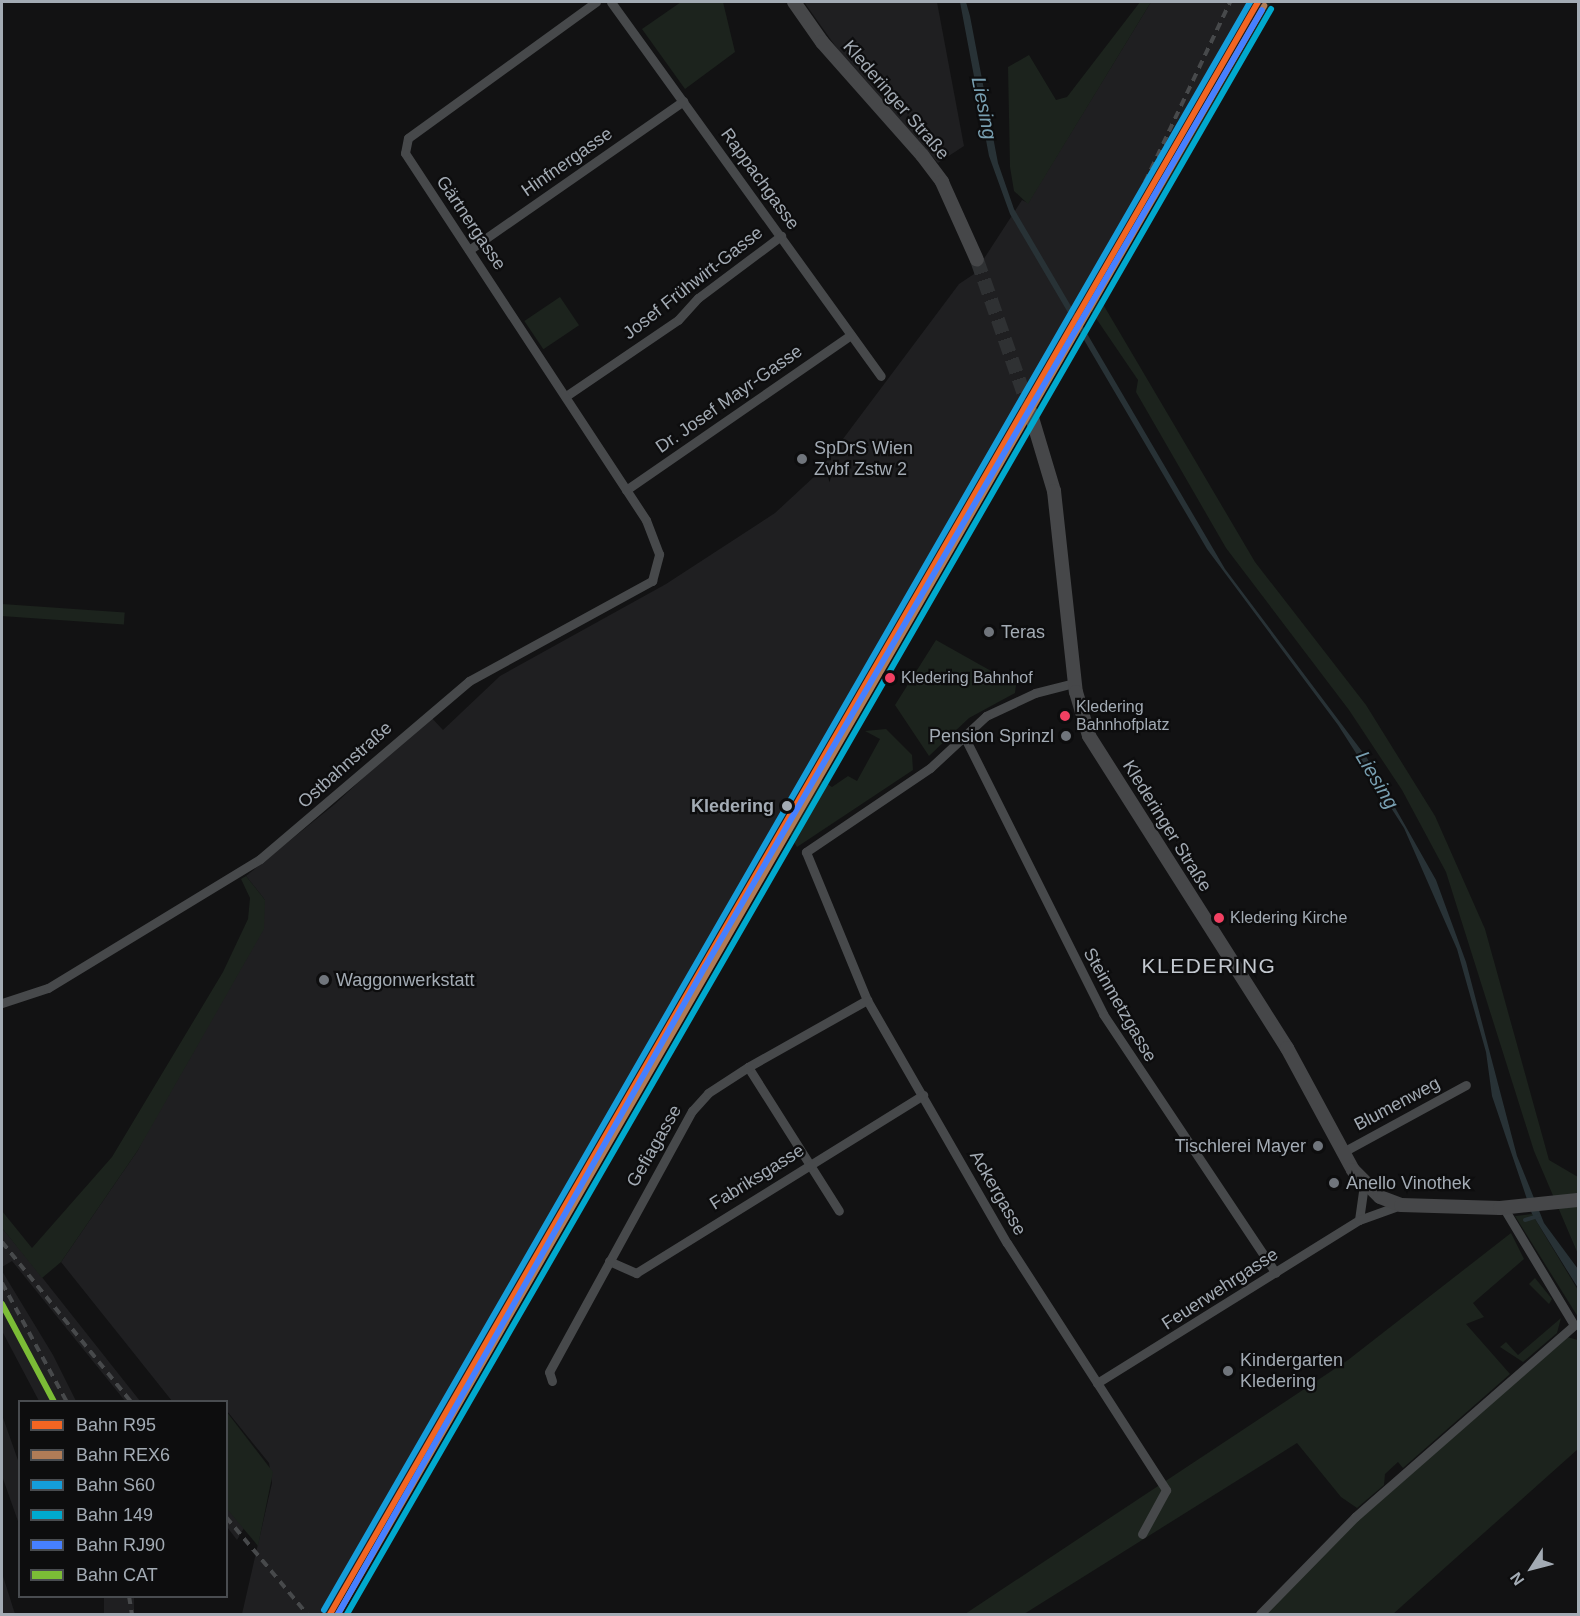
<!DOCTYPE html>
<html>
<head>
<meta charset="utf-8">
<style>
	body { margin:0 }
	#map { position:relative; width:1580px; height:1616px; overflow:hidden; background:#121213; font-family:Arial,sans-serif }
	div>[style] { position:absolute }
	.built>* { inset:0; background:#1f1f21; transform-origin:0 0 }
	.green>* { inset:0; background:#1c231d; transform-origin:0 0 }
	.water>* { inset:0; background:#283236 }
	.stream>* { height:4px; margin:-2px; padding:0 2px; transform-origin:2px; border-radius:2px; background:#283236 }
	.secondary-tunnel>* { height:14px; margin-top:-7px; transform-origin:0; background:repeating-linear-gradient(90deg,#2f3133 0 14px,transparent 0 21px) }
	.minor>* { height:9px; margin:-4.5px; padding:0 4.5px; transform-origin:4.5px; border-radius:4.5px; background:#47494b }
	.secondary>* { height:14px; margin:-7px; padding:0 7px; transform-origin:7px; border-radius:7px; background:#464749 }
	.rail>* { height:4px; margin-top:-2px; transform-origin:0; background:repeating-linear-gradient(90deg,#47494b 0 8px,transparent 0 14px) }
	.rail-1>* { height:6px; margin:-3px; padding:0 3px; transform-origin:3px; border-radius:3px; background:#f26522 }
	.rail-2>* { height:6px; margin:-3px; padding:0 3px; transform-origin:3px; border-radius:3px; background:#b07c57 }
	.rail-3>* { height:6px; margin:-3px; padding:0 3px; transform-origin:3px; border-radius:3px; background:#159dd9 }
	.rail-4>* { height:6px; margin:-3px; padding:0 3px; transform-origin:3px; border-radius:3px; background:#00a9ce }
	.rail-5>* { height:6px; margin:-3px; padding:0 3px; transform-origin:3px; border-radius:3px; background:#4680ff }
	.rail-6>* { height:6px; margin:-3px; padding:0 3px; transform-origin:3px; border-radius:3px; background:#7bbc36 }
	.dots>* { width:16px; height:16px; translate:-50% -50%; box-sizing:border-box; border:3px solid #0d0d0e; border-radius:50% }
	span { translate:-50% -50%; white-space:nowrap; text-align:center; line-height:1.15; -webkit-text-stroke:4.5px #0d0d0e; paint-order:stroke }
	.bus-label { font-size:16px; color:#a3abb4 }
	.left { translate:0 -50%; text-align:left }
	.street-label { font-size:18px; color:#a3abb4 }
	.poi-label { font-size:18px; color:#a3abb4 }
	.right { translate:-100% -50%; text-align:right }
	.stop-label { font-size:18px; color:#a3abb4; font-weight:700 }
	.water-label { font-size:20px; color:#789fb1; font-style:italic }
	.quarter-label { font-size:21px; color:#c4c9d0; letter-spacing:1.5px }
	.frame { position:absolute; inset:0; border:3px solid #a3abb4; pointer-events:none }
	.legend { position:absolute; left:18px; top:1400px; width:210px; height:198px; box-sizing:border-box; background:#0d0d0e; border:2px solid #494c50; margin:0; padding:8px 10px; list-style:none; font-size:18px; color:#a3abb4 }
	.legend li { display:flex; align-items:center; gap:12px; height:30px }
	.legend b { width:30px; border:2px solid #494c50 }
	.north { position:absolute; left:1502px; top:1538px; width:60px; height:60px; -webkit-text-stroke:4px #0d0d0e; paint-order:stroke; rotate:234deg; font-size:16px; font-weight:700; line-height:24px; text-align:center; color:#a3abb4 }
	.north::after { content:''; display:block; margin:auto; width:21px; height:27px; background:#a3abb4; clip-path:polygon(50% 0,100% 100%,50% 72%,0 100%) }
</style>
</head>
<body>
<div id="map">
	<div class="built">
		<i style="clip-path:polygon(804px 2px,937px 2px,964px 146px,938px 163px,853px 71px)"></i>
		<i style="clip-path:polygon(1151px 2px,1265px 2px,337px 1614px,242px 1614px,272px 1483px,269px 1463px,227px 1411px,226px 1402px,172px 1401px,61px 1262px,138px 1150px,265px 900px,246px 876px,335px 804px,430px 716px,443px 730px,500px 676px,666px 584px,775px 513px,816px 475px,959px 284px,974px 274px,1022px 200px,1028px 203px)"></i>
		<i style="clip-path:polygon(2px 1228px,26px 1257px,140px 1401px,125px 1401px,12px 1261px,2px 1267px)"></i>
		<i style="clip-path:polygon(2px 1271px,53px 1355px,76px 1401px,39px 1401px,2px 1331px)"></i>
		<i style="clip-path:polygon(2px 1415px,19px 1463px,19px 1524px,2px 1476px)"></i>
		<i style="clip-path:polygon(226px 1507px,244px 1528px,237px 1540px,227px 1527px)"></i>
		<i style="clip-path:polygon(2px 1573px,15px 1614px,2px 1614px)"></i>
		<i style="left:104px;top:1597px;width:30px;height:17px"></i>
	</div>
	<div class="green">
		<i style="clip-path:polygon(681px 2px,723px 2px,735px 52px,685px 89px,642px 29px)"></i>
		<i style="clip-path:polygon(1140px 2px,1151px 2px,1028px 204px,1014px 191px,1010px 167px,1008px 67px,1029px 55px,1056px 100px,1067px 97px)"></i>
		<i style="clip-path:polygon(1265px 2px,1271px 2px,1216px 106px,1097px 294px,1255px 562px,1366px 705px,1435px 816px,1485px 929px,1549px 1160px,1578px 1177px,1578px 1254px,1534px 1151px,1446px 872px,1402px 790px,1349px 710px,1226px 548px,1136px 392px,1138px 380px,1089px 308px,1097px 294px,1255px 21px)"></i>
		<i style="left:560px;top:297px;width:34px;height:43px;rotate:56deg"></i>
		<i style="left:2px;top:604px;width:123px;height:12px;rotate:4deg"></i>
		<i style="clip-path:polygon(936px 640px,1016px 685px,1015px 693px,969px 718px,929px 756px,895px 705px)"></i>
		<i style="clip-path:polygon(886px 729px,912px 755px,913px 770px,797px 847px,789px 834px,821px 780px,832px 787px,848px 776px,857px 781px,880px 739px,865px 731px)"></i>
		<i style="clip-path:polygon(246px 876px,265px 900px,264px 929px,138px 1150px,61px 1262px,42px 1278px,2px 1228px,2px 1211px,32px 1248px,112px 1157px,223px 972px,248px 919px,250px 898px,241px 879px)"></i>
		<i style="clip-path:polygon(1532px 1214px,1578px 1290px,1578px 1317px,1515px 1216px)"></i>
		<i style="clip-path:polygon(1511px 1233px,1524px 1259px,1473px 1303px,1484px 1317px,1466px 1324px,1510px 1374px,1403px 1468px,1398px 1462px,1385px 1474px,1384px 1485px,1357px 1508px,1341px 1497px,1297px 1443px,1024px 1614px,965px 1614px,1348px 1360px)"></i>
		<i style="clip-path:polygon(1535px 1278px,1552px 1299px,1549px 1304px,1529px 1284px)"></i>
		<i style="clip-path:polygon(1561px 1318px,1557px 1333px,1523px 1362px,1500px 1347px,1506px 1342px,1518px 1355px)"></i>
		<i style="clip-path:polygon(1567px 1337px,1578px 1340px,1578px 1449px,1393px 1614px,1260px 1614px,1309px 1564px)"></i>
		<i style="clip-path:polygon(226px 1411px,273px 1472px,258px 1546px,227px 1509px)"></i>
	</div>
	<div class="water">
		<i style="clip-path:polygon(960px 2px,966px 2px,970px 16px,998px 163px,1014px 209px,1225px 569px,1367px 758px,1436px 880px,1466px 962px,1517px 1156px,1544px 1223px,1578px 1269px,1578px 1288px,1532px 1214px,1492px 1096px,1486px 1052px,1457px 949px,1404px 828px,1338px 725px,1207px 549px,1010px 214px,989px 156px)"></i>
	</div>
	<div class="stream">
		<i style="left:1525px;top:1220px;width:14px;rotate:-17deg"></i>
	</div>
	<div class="secondary-tunnel">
		<i style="left:977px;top:260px;width:160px;rotate:70.7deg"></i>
	</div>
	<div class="minor">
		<i style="left:611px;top:2px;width:461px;rotate:54.2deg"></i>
		<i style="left:469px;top:250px;width:261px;rotate:-34.8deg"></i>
		<i style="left:566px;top:396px;width:135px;rotate:-34.2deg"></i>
		<i style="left:678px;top:320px;width:30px;rotate:-48deg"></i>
		<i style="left:698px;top:298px;width:104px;rotate:-36.8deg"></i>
		<i style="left:626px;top:490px;width:273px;rotate:-34.6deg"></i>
		<i style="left:1074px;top:683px;width:40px;rotate:165.6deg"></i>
		<i style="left:1035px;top:693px;width:54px;rotate:154.9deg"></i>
		<i style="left:986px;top:716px;width:76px;rotate:137.1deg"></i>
		<i style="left:930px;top:768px;width:150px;rotate:145.9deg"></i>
		<i style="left:806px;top:852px;width:160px;rotate:67.6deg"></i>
		<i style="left:867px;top:1000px;width:280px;rotate:60.1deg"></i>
		<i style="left:1007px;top:1243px;width:294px;rotate:57.2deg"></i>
		<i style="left:1166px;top:1490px;width:50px;rotate:118.6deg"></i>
		<i style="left:964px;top:736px;width:311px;rotate:63.4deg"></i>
		<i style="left:1103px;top:1014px;width:311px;rotate:56.3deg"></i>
		<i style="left:2px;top:1003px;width:48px;rotate:-18.1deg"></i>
		<i style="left:48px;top:988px;width:248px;rotate:-31.3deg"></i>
		<i style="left:260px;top:859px;width:275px;rotate:-40.4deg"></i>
		<i style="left:469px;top:681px;width:209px;rotate:-28.7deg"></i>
		<i style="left:652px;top:581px;width:28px;rotate:-75deg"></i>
		<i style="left:659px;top:554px;width:36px;rotate:-111deg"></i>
		<i style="left:646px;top:520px;width:439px;rotate:-123.3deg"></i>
		<i style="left:405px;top:153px;width:15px;rotate:-79deg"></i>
		<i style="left:408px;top:138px;width:232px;rotate:-35.9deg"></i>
		<i style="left:748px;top:1067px;width:170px;rotate:57.7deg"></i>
		<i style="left:1343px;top:1152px;width:140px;rotate:-28.6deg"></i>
		<i style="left:1359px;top:1220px;width:36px;rotate:-82deg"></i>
		<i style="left:609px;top:1261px;width:30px;rotate:24deg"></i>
		<i style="left:636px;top:1273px;width:338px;rotate:-31.8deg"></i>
		<i style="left:552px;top:1381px;width:9px;rotate:-108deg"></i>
		<i style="left:549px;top:1372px;width:298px;rotate:-61.3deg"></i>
		<i style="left:692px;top:1111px;width:24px;rotate:-48deg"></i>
		<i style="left:708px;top:1093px;width:48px;rotate:-33deg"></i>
		<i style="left:748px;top:1067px;width:137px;rotate:-29.4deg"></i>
		<i style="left:1097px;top:1383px;width:309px;rotate:-31.9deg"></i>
		<i style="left:1359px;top:1220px;width:45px;rotate:-19.7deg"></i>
		<i style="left:1260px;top:1614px;width:136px;rotate:-45.6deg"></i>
		<i style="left:1355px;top:1517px;width:291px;rotate:-41.2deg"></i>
		<i style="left:1574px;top:1325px;width:138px;rotate:-121deg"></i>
	</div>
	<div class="secondary">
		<i style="left:794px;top:2px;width:49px;rotate:55deg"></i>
		<i style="left:822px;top:42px;width:151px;rotate:48.5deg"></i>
		<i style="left:922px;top:155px;width:34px;rotate:53deg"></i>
		<i style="left:942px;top:182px;width:85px;rotate:65.8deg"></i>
		<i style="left:1030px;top:411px;width:84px;rotate:73.3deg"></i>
		<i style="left:1054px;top:491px;width:202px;rotate:83.8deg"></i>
		<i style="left:1076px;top:692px;width:46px;rotate:73.5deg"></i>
		<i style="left:1089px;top:736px;width:370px;rotate:57.6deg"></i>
		<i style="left:1287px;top:1048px;width:139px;rotate:61.6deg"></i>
		<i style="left:1353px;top:1170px;width:38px;rotate:45deg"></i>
		<i style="left:1380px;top:1197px;width:22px;rotate:21deg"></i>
		<i style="left:1401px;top:1205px;width:99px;rotate:1.7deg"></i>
		<i style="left:1500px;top:1208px;width:78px;rotate:-5.9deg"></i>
	</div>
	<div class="rail">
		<i style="left:1145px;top:182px;width:199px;rotate:-64.7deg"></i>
		<i style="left:2px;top:1242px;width:206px;rotate:51.1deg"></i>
		<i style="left:2px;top:1283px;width:136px;rotate:61.4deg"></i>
		<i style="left:226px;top:1517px;width:126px;rotate:50.1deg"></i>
		<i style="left:129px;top:1596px;width:18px;rotate:81deg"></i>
	</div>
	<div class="rail-1">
		<i style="left:330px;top:1614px;width:1860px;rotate:-60.07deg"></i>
	</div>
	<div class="rail-2">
		<i style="left:338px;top:1614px;width:1856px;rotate:-60.06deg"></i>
	</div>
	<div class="rail-3">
		<i style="left:324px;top:1610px;width:1856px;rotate:-60.06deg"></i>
	</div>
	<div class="rail-4">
		<i style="left:347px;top:1614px;width:1852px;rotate:-60.07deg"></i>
	</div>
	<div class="rail-5">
		<i style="left:338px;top:1614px;width:744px;rotate:-60.44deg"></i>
		<i style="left:705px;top:967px;width:1107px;rotate:-59.8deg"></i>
	</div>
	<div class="rail-6">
		<i style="left:2px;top:1304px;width:111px;rotate:62deg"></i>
	</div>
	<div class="dots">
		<i style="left:802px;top:459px;background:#70757c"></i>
		<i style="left:989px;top:632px;background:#70757c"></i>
		<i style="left:890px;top:678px;background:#f24062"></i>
		<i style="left:1065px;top:716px;background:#f24062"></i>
		<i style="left:1066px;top:736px;background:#70757c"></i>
		<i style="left:787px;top:806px;background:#a3abb4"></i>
		<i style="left:1219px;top:918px;background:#f24062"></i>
		<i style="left:324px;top:980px;background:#70757c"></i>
		<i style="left:1318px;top:1146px;background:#70757c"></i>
		<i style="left:1334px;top:1183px;background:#70757c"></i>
		<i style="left:1228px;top:1371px;background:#70757c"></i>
	</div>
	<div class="bus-label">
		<span class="left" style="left:901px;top:678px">Kledering Bahnhof</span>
		<span class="left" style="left:1076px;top:716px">Kledering<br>Bahnhofplatz</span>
		<span class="left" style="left:1230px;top:918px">Kledering Kirche</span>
	</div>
	<div class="street-label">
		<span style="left:896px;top:100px;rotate:49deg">Klederinger Straße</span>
		<span style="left:567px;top:162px;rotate:-35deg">Hinfnergasse</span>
		<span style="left:760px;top:179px;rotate:54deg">Rappachgasse</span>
		<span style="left:471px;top:223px;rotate:56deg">Gärtnergasse</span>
		<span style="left:693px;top:283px;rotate:-38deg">Josef Frühwirt-Gasse</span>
		<span style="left:729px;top:399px;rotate:-35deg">Dr. Josef Mayr-Gasse</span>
		<span style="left:345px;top:765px;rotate:-42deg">Ostbahnstraße</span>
		<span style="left:1167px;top:826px;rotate:58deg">Klederinger Straße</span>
		<span style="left:1120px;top:1005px;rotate:60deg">Steinmetzgasse</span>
		<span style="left:1397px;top:1104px;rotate:-28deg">Blumenweg</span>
		<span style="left:654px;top:1146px;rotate:-60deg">Gefiagasse</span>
		<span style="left:757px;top:1177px;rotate:-32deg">Fabriksgasse</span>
		<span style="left:998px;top:1193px;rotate:60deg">Ackergasse</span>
		<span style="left:1220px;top:1289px;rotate:-33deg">Feuerwehrgasse</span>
	</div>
	<div class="poi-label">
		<span class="left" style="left:814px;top:459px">SpDrS Wien<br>Zvbf Zstw 2</span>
		<span class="left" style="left:1001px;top:632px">Teras</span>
		<span class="right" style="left:1054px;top:736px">Pension Sprinzl</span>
		<span class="left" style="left:336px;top:980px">Waggonwerkstatt</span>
		<span class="right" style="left:1306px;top:1146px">Tischlerei Mayer</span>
		<span class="left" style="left:1346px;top:1183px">Anello Vinothek</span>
		<span class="left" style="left:1240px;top:1371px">Kindergarten<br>Kledering</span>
	</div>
	<div class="stop-label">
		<span class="right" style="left:774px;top:806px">Kledering</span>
	</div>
	<div class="water-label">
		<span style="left:984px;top:108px;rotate:79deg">Liesing</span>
		<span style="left:1377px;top:780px;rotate:59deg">Liesing</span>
	</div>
	<div class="quarter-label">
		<span style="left:1209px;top:966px">KLEDERING</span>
	</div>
	<div class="frame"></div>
	<ul class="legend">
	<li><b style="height:8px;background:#f26522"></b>Bahn R95</li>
	<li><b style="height:8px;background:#b07c57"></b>Bahn REX6</li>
	<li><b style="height:8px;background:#159dd9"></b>Bahn S60</li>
	<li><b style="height:8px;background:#00a9ce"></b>Bahn 149</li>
	<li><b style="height:8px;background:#4680ff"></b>Bahn RJ90</li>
	<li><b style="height:8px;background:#7bbc36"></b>Bahn CAT</li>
	</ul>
	<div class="north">N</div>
</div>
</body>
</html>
